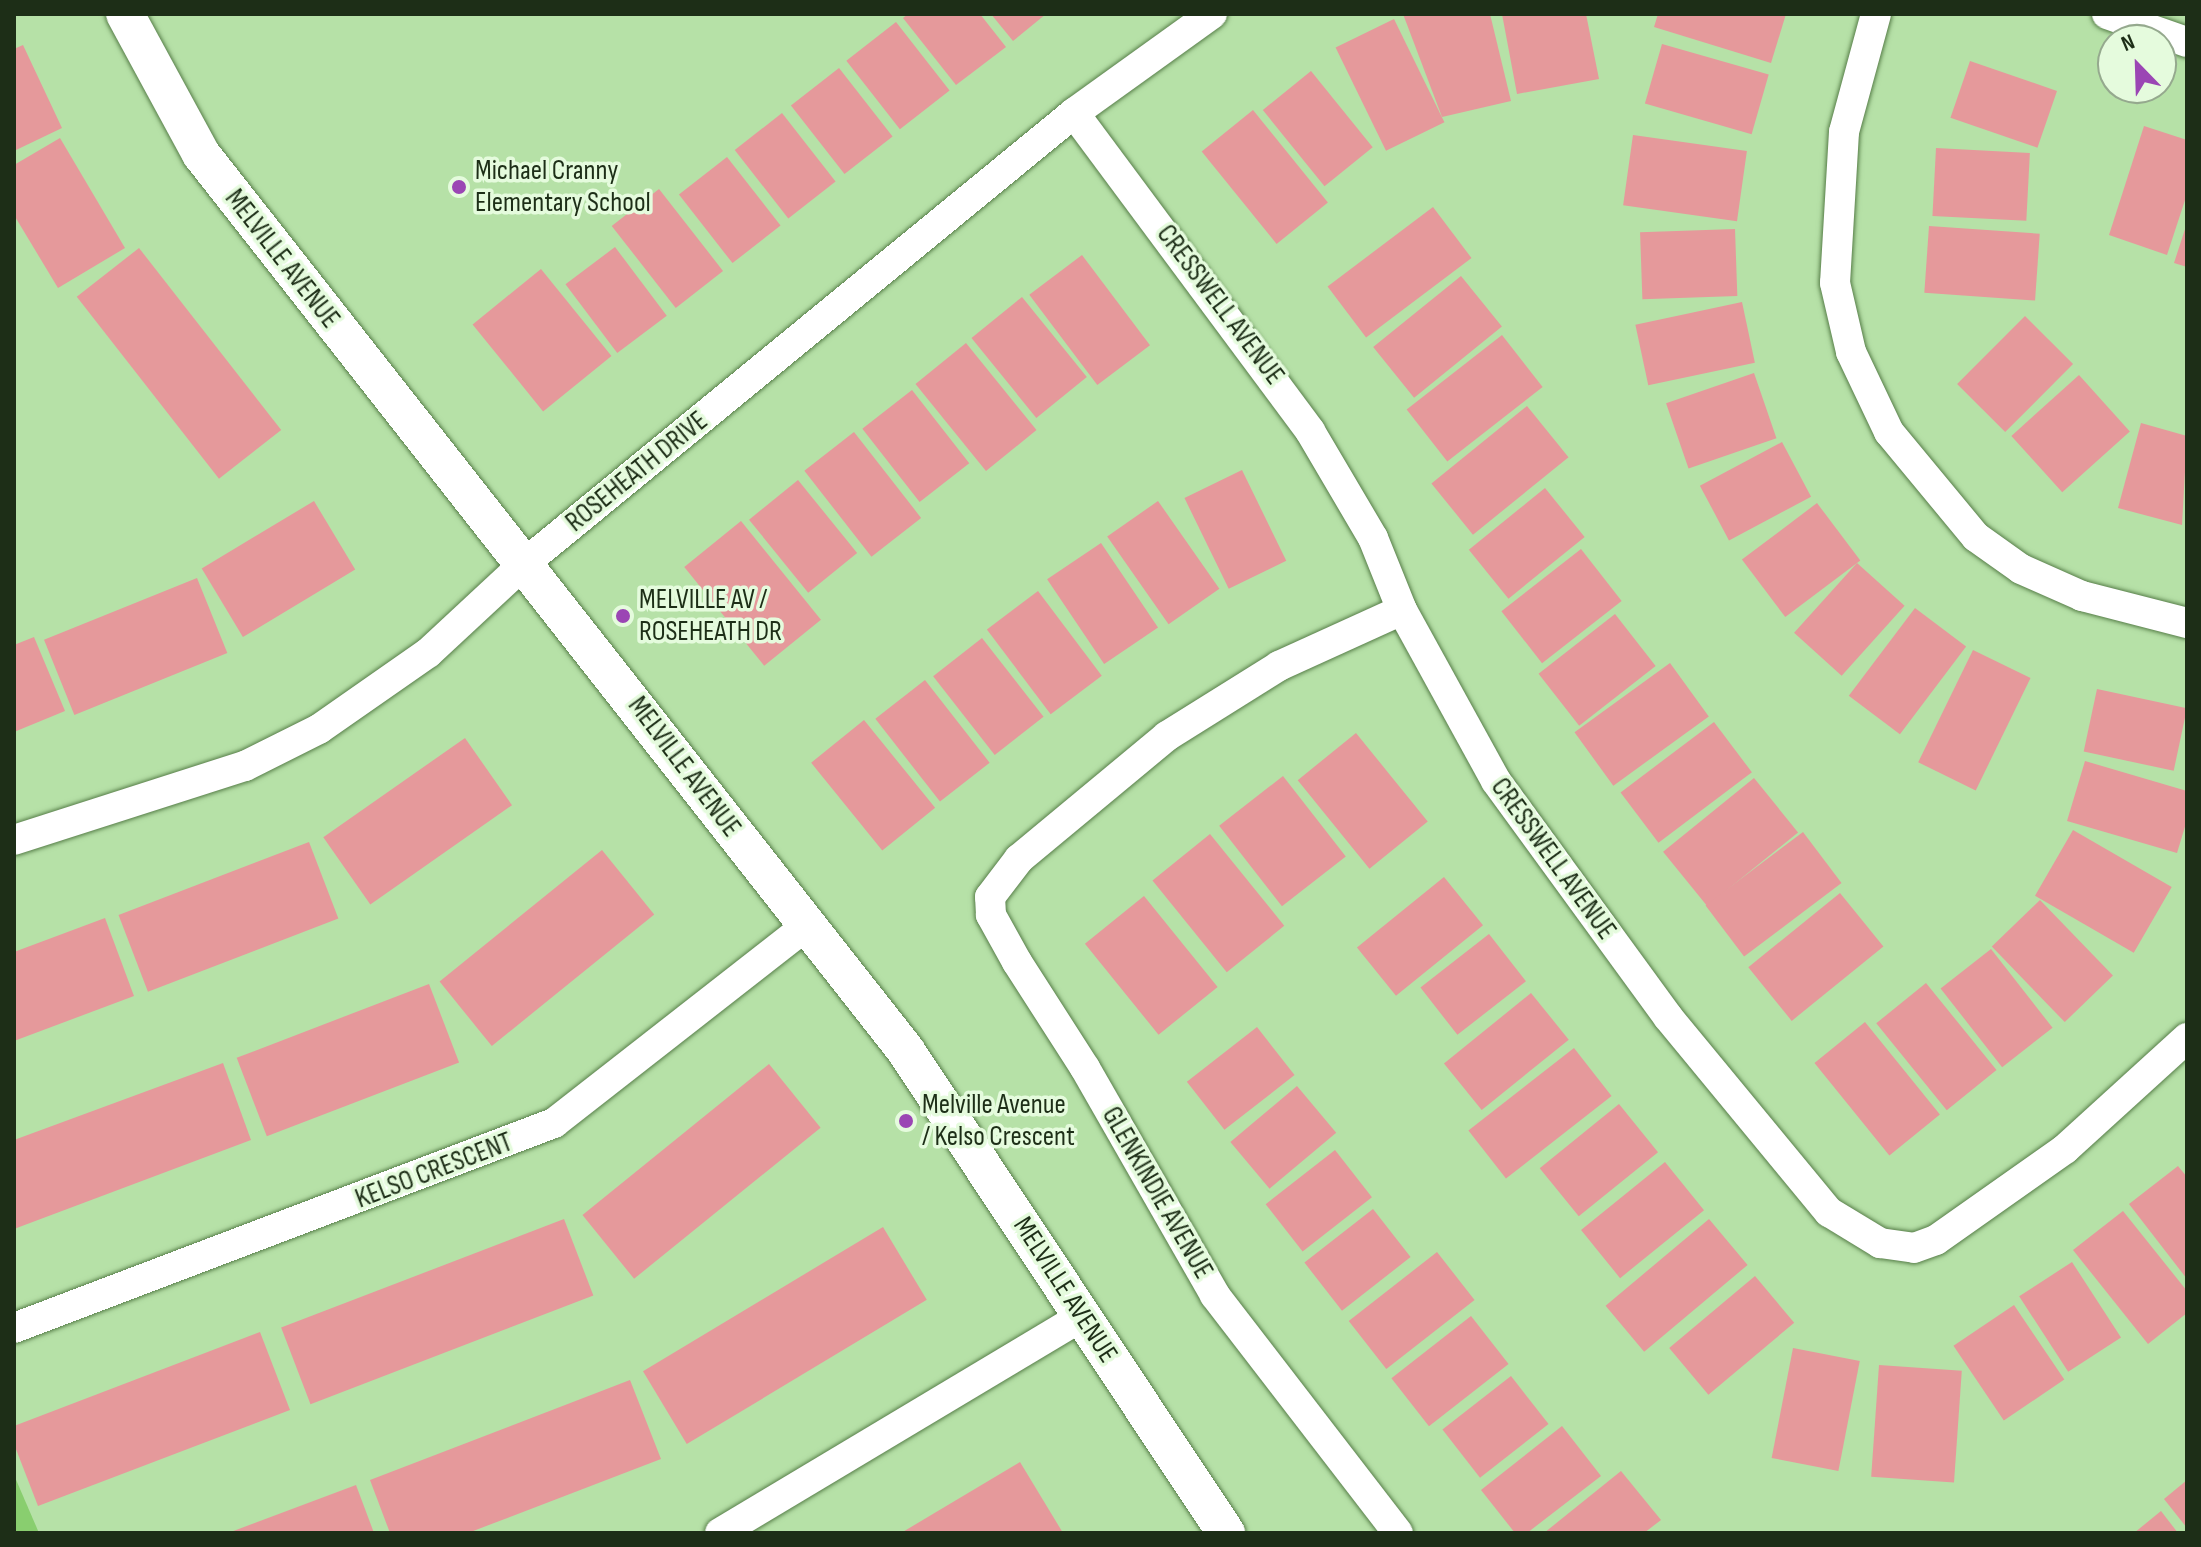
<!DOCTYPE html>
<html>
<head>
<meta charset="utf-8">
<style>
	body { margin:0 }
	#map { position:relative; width:2201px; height:1547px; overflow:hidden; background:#b6e1a7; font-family:"Sofia Sans Condensed",sans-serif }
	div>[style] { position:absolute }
	.green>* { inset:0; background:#89ce6f }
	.building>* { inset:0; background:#e5999b; transform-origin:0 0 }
	.roads { filter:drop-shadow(0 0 2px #577e49) drop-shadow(0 0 2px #577e49) }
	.minor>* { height:30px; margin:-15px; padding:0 15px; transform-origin:15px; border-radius:15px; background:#fff }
	.tertiary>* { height:38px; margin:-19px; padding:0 19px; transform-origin:19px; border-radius:19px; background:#fff }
	.dots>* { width:22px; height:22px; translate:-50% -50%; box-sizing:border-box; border:4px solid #e5fbdd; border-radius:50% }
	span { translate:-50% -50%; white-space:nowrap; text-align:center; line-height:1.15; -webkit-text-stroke:7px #e5fbdd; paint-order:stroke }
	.poi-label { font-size:28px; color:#1d2e17 }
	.left { translate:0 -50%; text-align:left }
	.street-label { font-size:28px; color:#1d2e17 }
	.frame { position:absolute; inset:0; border:16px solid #1d2e17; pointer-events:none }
	.north { position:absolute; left:2097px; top:24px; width:80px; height:80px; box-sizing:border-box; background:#e5fbdd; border:2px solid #95a98e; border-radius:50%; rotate:337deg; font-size:22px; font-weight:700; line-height:32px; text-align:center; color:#1d2e17 }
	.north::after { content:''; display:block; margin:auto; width:28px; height:36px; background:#9b46b4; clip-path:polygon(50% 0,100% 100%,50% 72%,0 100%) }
</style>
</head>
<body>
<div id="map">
	<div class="green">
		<i style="clip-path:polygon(14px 1475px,39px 1533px,14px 1533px)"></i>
	</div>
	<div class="building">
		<i style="clip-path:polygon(908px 14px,980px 14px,1006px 47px,956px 85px,903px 18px)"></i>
		<i style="clip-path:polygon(991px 14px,1046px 14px,1013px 41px)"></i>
		<i style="clip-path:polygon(1403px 14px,1490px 14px,1511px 101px,1442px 117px)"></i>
		<i style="clip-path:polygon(1502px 14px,1586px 14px,1599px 79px,1517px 94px)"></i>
		<i style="clip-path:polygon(1658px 14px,1786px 14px,1771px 63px,1654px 27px)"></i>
		<i style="left:1394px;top:19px;width:115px;height:65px;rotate:64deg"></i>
		<i style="left:896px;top:22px;width:87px;height:63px;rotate:52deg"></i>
		<i style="left:1662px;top:44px;width:111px;height:62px;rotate:16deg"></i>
		<i style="clip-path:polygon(23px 45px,62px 128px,14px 151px,14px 49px)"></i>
		<i style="left:1970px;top:61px;width:92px;height:60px;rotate:19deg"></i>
		<i style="left:839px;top:68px;width:87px;height:61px;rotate:52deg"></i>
		<i style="left:1311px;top:71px;width:98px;height:62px;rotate:51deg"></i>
		<i style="left:1253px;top:110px;width:119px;height:66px;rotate:51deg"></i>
		<i style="left:782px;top:113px;width:87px;height:60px;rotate:52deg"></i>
		<i style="clip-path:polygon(2144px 126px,2187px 140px,2187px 194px,2167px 255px,2109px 235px)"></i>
		<i style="left:1633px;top:135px;width:115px;height:71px;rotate:8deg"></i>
		<i style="clip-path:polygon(60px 138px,125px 248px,58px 288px,14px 215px,14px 165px)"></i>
		<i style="left:1936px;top:148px;width:94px;height:68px;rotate:3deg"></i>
		<i style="left:727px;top:157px;width:87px;height:61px;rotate:52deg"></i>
		<i style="left:659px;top:189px;width:104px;height:60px;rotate:52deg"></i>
		<i style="left:1433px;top:207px;width:64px;height:132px;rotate:53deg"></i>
		<i style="clip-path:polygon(2187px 223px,2187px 267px,2174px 263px)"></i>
		<i style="left:1929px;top:226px;width:111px;height:67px;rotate:4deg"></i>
		<i style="left:1735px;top:229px;width:67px;height:95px;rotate:88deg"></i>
		<i style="left:615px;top:247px;width:86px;height:62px;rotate:53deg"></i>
		<i style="left:139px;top:248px;width:231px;height:79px;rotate:52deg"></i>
		<i style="left:1082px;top:255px;width:113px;height:66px;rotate:53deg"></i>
		<i style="left:541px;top:269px;width:112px;height:88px;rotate:51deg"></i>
		<i style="left:1461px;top:276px;width:65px;height:113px;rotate:51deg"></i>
		<i style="left:1022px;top:297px;width:103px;height:65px;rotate:51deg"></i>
		<i style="left:1742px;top:302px;width:62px;height:109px;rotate:78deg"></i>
		<i style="left:2025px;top:316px;width:68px;height:96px;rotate:45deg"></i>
		<i style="left:1502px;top:335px;width:66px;height:121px;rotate:52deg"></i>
		<i style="left:966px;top:343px;width:112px;height:65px;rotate:51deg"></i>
		<i style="left:1754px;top:373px;width:69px;height:93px;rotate:71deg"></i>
		<i style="left:2079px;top:375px;width:76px;height:91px;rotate:48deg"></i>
		<i style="left:912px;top:390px;width:93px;height:63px;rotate:52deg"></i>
		<i style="left:1527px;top:406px;width:66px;height:123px;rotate:51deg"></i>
		<i style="clip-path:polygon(2141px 423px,2187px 436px,2182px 525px,2118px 508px)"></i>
		<i style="left:854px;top:432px;width:109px;height:63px;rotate:52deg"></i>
		<i style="left:1782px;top:442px;width:62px;height:93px;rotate:62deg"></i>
		<i style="left:1242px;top:470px;width:101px;height:64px;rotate:64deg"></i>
		<i style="left:798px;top:480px;width:94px;height:63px;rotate:51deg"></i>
		<i style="left:1545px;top:488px;width:63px;height:98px;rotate:51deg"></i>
		<i style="left:314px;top:501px;width:80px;height:131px;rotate:59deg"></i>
		<i style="left:1158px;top:501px;width:107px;height:62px;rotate:55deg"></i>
		<i style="left:1817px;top:503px;width:72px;height:94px;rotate:53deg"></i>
		<i style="left:741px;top:521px;width:127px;height:73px;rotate:51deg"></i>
		<i style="left:1101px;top:543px;width:102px;height:65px;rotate:56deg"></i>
		<i style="left:1581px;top:549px;width:66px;height:101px;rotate:52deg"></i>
		<i style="left:1857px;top:563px;width:64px;height:94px;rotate:42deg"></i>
		<i style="left:197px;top:578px;width:81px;height:165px;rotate:68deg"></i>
		<i style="left:1038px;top:591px;width:106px;height:64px;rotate:53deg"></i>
		<i style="left:1915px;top:608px;width:64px;height:110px;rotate:37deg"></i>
		<i style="left:1615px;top:614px;width:66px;height:97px;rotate:52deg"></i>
		<i style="clip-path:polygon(34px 637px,65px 711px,14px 732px,14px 645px)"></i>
		<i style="left:982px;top:638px;width:100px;height:62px;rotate:52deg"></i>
		<i style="left:1973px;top:650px;width:64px;height:125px;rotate:26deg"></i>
		<i style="left:1670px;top:663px;width:66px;height:118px;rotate:54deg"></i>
		<i style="left:925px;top:680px;width:105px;height:63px;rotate:52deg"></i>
		<i style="left:2097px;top:689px;width:92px;height:64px;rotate:12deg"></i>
		<i style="left:864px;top:720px;width:113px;height:68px;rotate:51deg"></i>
		<i style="left:1714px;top:722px;width:63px;height:117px;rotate:53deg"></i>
		<i style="left:1356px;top:733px;width:114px;height:75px;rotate:51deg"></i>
		<i style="left:465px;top:738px;width:82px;height:173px;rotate:55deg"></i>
		<i style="clip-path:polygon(2085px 761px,2187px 791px,2187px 820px,2177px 853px,2067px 821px)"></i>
		<i style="left:1283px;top:776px;width:102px;height:81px;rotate:52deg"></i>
		<i style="left:1754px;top:778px;width:70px;height:117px;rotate:51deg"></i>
		<i style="left:2073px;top:830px;width:114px;height:76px;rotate:30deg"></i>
		<i style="left:1803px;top:832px;width:64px;height:122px;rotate:53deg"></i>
		<i style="left:1210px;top:834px;width:118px;height:74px;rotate:51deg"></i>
		<i style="left:309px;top:842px;width:82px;height:204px;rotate:69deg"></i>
		<i style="left:602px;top:850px;width:83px;height:209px;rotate:51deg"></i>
		<i style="left:1444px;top:877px;width:62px;height:112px;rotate:51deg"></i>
		<i style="left:1840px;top:893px;width:69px;height:118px;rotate:51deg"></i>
		<i style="left:1144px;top:896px;width:117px;height:76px;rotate:51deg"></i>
		<i style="left:2040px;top:900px;width:105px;height:67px;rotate:46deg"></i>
		<i style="clip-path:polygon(105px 918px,134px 996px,14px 1041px,14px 952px)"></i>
		<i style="left:1489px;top:934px;width:60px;height:87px;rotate:52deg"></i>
		<i style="left:1991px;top:949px;width:100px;height:64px;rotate:52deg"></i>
		<i style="left:1926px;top:983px;width:112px;height:64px;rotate:51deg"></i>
		<i style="left:429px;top:984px;width:84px;height:206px;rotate:69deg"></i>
		<i style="left:1531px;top:993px;width:60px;height:112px;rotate:51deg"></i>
		<i style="left:1865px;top:1022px;width:119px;height:65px;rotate:51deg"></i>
		<i style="left:1257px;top:1027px;width:61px;height:89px;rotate:52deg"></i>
		<i style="left:1574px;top:1048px;width:61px;height:134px;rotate:52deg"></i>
		<i style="clip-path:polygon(223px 1063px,251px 1140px,14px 1229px,14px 1140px)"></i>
		<i style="left:769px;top:1064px;width:82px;height:240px;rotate:51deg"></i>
		<i style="left:1297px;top:1086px;width:61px;height:87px;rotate:50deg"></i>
		<i style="left:1619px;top:1104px;width:62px;height:102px;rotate:51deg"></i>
		<i style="left:1335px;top:1150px;width:60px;height:88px;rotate:52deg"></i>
		<i style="left:1665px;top:1162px;width:62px;height:108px;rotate:51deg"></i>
		<i style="clip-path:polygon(2178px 1166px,2187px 1177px,2187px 1279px,2129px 1204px)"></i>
		<i style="left:1373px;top:1209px;width:61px;height:87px;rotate:52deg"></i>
		<i style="clip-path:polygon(2123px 1211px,2187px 1291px,2187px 1313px,2148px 1344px,2073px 1250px)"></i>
		<i style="left:564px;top:1219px;width:82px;height:303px;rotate:69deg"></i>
		<i style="left:1709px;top:1219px;width:60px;height:135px;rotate:50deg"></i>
		<i style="left:883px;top:1227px;width:85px;height:280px;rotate:59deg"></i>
		<i style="left:1437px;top:1252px;width:61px;height:112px;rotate:52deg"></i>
		<i style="left:2072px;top:1262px;width:90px;height:63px;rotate:57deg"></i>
		<i style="left:1755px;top:1276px;width:61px;height:112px;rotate:50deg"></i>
		<i style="left:2014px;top:1305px;width:90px;height:73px;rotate:56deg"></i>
		<i style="left:1471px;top:1316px;width:61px;height:101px;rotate:52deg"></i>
		<i style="clip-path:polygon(260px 1332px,290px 1410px,38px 1506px,14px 1444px,14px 1426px)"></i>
		<i style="left:1793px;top:1348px;width:68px;height:112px;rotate:11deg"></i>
		<i style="left:1879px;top:1365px;width:83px;height:112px;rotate:4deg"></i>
		<i style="left:1511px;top:1376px;width:61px;height:87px;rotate:52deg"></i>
		<i style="clip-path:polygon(630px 1380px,661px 1459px,468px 1533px,390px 1533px,370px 1480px)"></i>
		<i style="clip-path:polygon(1562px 1426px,1601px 1476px,1527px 1533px,1515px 1533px,1481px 1490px)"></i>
		<i style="clip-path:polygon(1020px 1462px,1063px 1533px,901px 1533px)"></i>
		<i style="clip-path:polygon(1621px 1471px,1661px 1520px,1644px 1533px,1544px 1533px)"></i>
		<i style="clip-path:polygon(2187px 1480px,2187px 1528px,2164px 1499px)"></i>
		<i style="clip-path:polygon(356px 1485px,374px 1533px,228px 1533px)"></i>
		<i style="clip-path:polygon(2161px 1511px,2178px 1533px,2134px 1533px)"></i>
	</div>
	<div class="roads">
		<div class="minor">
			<i style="left:1876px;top:14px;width:122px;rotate:105.2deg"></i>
			<i style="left:1844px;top:132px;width:151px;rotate:93.4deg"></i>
			<i style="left:1835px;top:283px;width:71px;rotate:76.9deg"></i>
			<i style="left:1851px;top:352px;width:89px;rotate:64.6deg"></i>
			<i style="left:1889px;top:432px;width:136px;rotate:50.4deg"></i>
			<i style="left:1976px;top:537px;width:55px;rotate:35.4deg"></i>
			<i style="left:2021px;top:569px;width:67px;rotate:23.9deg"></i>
			<i style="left:2082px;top:596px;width:108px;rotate:14.4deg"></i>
			<i style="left:2107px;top:14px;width:85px;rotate:19.3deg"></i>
			<i style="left:1074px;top:113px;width:396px;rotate:53.4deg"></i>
			<i style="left:1310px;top:431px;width:124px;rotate:59.5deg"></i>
			<i style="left:1373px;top:538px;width:78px;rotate:68.1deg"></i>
			<i style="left:1402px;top:610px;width:195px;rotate:61.2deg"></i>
			<i style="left:1496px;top:781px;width:292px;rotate:53.9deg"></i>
			<i style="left:1668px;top:1017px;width:253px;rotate:50.5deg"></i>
			<i style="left:1829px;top:1212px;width:60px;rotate:31.3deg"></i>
			<i style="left:1880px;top:1243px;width:34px;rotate:8deg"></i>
			<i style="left:1914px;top:1248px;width:23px;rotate:-20deg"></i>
			<i style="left:1936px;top:1240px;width:158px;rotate:-35.2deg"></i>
			<i style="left:2065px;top:1149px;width:165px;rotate:-42.3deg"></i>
			<i style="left:14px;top:840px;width:243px;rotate:-17.8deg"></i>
			<i style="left:245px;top:766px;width:83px;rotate:-26.6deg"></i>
			<i style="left:319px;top:729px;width:133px;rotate:-34.9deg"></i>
			<i style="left:428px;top:653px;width:132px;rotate:-42.9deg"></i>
			<i style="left:525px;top:563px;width:710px;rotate:-39.34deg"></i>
			<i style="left:1074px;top:113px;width:170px;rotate:-35.7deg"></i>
			<i style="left:14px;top:1328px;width:578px;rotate:-20.79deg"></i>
			<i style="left:554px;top:1123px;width:318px;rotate:-38deg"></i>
			<i style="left:720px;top:1533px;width:423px;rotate:-30.9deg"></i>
			<i style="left:1398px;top:1533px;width:300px;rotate:-127.6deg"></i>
			<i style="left:1215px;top:1295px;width:262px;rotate:-119.8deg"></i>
			<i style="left:1085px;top:1068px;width:126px;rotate:-122.7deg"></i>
			<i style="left:1017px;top:962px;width:54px;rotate:-119deg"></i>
			<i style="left:991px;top:915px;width:18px;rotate:-93deg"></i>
			<i style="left:990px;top:897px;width:48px;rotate:-52.7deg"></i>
			<i style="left:1019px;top:859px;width:192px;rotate:-39.7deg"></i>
			<i style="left:1167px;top:736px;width:132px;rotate:-32deg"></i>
			<i style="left:1279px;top:666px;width:135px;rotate:-24.5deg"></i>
		</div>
		<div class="tertiary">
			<i style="left:125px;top:14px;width:159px;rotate:61.5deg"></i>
			<i style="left:201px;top:154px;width:1141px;rotate:51.83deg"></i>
			<i style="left:906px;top:1051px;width:579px;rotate:56.42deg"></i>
		</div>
	</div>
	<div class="dots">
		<i style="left:459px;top:187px;background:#9b46b4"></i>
		<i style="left:623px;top:616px;background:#9b46b4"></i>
		<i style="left:906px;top:1121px;background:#9b46b4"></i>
	</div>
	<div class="poi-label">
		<span class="left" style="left:475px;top:187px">Michael Cranny<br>Elementary School</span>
		<span class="left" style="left:639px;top:616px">MELVILLE AV /<br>ROSEHEATH DR</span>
		<span class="left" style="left:922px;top:1121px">Melville Avenue<br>/ Kelso Crescent</span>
	</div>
	<div class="street-label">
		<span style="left:282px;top:259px;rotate:52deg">MELVILLE AVENUE</span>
		<span style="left:1220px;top:305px;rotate:53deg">CRESSWELL AVENUE</span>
		<span style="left:637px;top:472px;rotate:-39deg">ROSEHEATH DRIVE</span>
		<span style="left:684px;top:767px;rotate:53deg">MELVILLE AVENUE</span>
		<span style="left:1553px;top:859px;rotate:54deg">CRESSWELL AVENUE</span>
		<span style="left:434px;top:1171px;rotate:-21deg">KELSO CRESCENT</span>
		<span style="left:1157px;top:1193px;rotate:60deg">GLENKINDIE AVENUE</span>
		<span style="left:1065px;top:1290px;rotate:57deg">MELVILLE AVENUE</span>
	</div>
	<div class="frame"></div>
	<div class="north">N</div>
</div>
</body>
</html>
